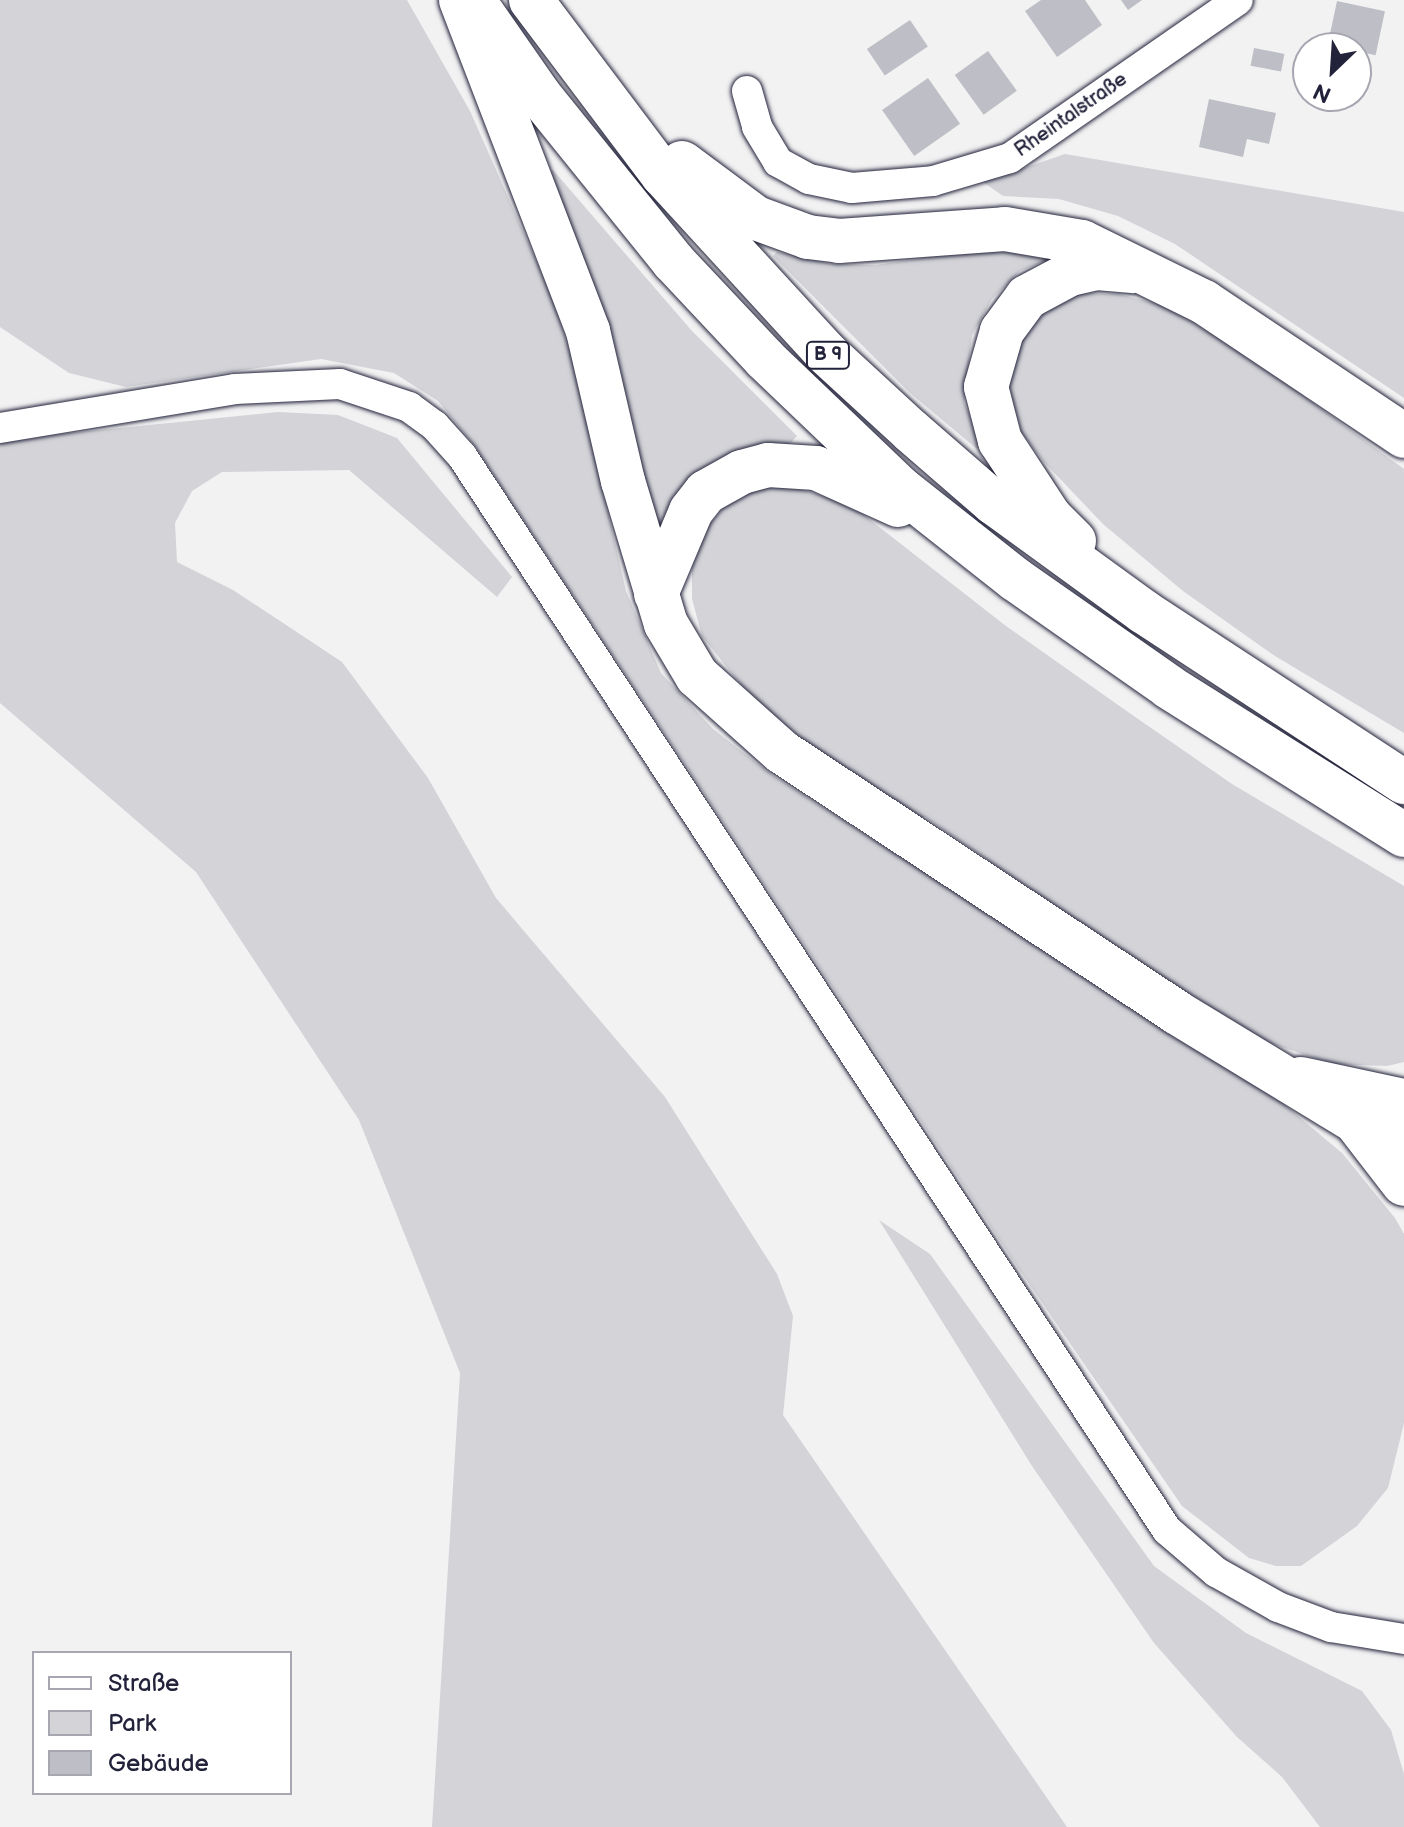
<!DOCTYPE html>
<html>
<head>
<meta charset="utf-8">
<style>
	body { margin:0 }
	#map { position:relative; width:1404px; height:1827px; overflow:hidden; background:#f2f2f3; font-family:"Balsamiq Sans",sans-serif }
	div>[style] { position:absolute }
	.green>* { inset:0; background:#d3d3d8 }
	.building>* { inset:0; background:#bebec6; transform-origin:0 0 }
	.roads { filter:drop-shadow(0 0 2px #22223b) drop-shadow(0 0 2px #22223b) }
	.minor>* { height:30px; margin:-15px; padding:0 15px; transform-origin:15px; border-radius:15px; background:#fff }
	.trunk>* { height:44px; margin:-22px; padding:0 22px; transform-origin:22px; border-radius:22px; background:#fff }
	span { translate:-50% -50%; white-space:nowrap; text-align:center; line-height:1.15; -webkit-text-stroke:6px #fff; paint-order:stroke }
	.shield-label span { padding:2px 6px; background:#fff; border:2px solid; border-radius:6px; -webkit-text-stroke-width:0 }
	.shield-label { font-size:18px; color:#22223b; font-weight:700 }
	.street-label { font-size:20px; color:#22223b }
	.legend { position:absolute; left:32px; top:1651px; width:260px; height:144px; box-sizing:border-box; background:#fff; border:2px solid #a7a7b1; margin:0; padding:10px 14px; list-style:none; font-size:24px; color:#22223b }
	.legend li { display:flex; align-items:center; gap:16px; height:40px }
	.legend b { width:40px; border:2px solid #a7a7b1 }
	.north { position:absolute; left:1292px; top:32px; width:80px; height:80px; box-sizing:border-box; background:#fff; border:2px solid #a7a7b1; border-radius:50%; rotate:205deg; font-size:22px; font-weight:700; line-height:32px; text-align:center; color:#22223b }
	.north::after { content:''; display:block; margin:auto; width:28px; height:36px; background:#22223b; clip-path:polygon(50% 0,100% 100%,50% 72%,0 100%) }
</style>
</head>
<body>
<div id="map">
	<div class="green">
		<i style="clip-path:polygon(0 0,407px 0,470px 111px,553px 299px,574px 364px,626px 591px,661px 673px,713px 729px,772px 775px,1274px 1096px,1342px 1153px,1395px 1218px,1404px 1234px,1404px 1423px,1388px 1488px,1357px 1526px,1301px 1566px,1276px 1566px,1249px 1558px,1182px 1506px,1012px 1259px,475px 446px,438px 401px,394px 373px,321px 359px,126px 387px,69px 373px,0 327px)"></i>
		<i style="clip-path:polygon(1065px 154px,1404px 212px,1404px 398px,1175px 244px,1118px 216px,1059px 199px,1003px 196px,983px 182px)"></i>
		<i style="clip-path:polygon(553px 170px,692px 331px,797px 436px,785px 449px,683px 488px,656px 529px,548px 174px)"></i>
		<i style="clip-path:polygon(1005px 246px,1057px 256px,1020px 271px,992px 299px,972px 335px,964px 402px,981px 443px,977px 449px,910px 393px,773px 256px,777px 252px,831px 264px,876px 265px)"></i>
		<i style="clip-path:polygon(1082px 293px,1118px 294px,1166px 306px,1255px 361px,1404px 469px,1404px 733px,1275px 656px,1183px 591px,1103px 524px,1044px 462px,1022px 433px,1013px 405px,1009px 380px,1014px 353px,1028px 327px,1050px 308px)"></i>
		<i style="clip-path:polygon(278px 412px,338px 415px,397px 438px,512px 577px,497px 597px,349px 470px,222px 472px,192px 491px,175px 523px,177px 562px,233px 590px,342px 662px,428px 778px,496px 898px,665px 1097px,777px 1274px,793px 1316px,783px 1415px,1067px 1827px,432px 1827px,460px 1373px,359px 1120px,196px 872px,0 703px,0 440px)"></i>
		<i style="clip-path:polygon(787px 485px,851px 505px,1006px 626px,1128px 712px,1232px 784px,1404px 886px,1404px 1062px,1387px 1066px,1334px 1064px,1269px 1043px,1199px 1003px,925px 817px,916px 818px,825px 758px,750px 696px,702px 636px,692px 599px,692px 563px,707px 527px,729px 502px,753px 488px)"></i>
		<i style="clip-path:polygon(879px 1220px,930px 1254px,1154px 1566px,1246px 1633px,1362px 1691px,1391px 1730px,1404px 1774px,1404px 1827px,1320px 1827px,1282px 1777px,1237px 1737px,1154px 1643px,1032px 1466px)"></i>
	</div>
	<div class="building">
		<i style="clip-path:polygon(1041px 0,1085px 0,1102px 25px,1057px 57px,1025px 11px)"></i>
		<i style="clip-path:polygon(1121px 0,1142px 0,1128px 10px)"></i>
		<i style="left:1337px;top:1px;width:49px;height:45px;rotate:12deg"></i>
		<i style="left:910px;top:20px;width:32px;height:52px;rotate:56deg"></i>
		<i style="left:1254px;top:48px;width:31px;height:18px;rotate:11deg"></i>
		<i style="left:988px;top:51px;width:49px;height:41px;rotate:54deg"></i>
		<i style="left:928px;top:78px;width:56px;height:56px;rotate:55deg"></i>
		<i style="clip-path:polygon(1209px 99px,1276px 113px,1269px 144px,1247px 139px,1243px 157px,1199px 147px)"></i>
	</div>
	<div class="roads">
		<div class="minor">
			<i style="left:747px;top:91px;width:37px;rotate:74deg"></i>
			<i style="left:757px;top:127px;width:41px;rotate:59deg"></i>
			<i style="left:778px;top:162px;width:35px;rotate:29deg"></i>
			<i style="left:809px;top:179px;width:44px;rotate:11.8deg"></i>
			<i style="left:852px;top:188px;width:81px;rotate:-4.9deg"></i>
			<i style="left:933px;top:181px;width:80px;rotate:-16.6deg"></i>
			<i style="left:1010px;top:158px;width:277px;rotate:-34.7deg"></i>
			<i style="left:0;top:428px;width:238px;rotate:-9.4deg"></i>
			<i style="left:235px;top:389px;width:105px;rotate:-2.7deg"></i>
			<i style="left:340px;top:384px;width:73px;rotate:18.4deg"></i>
			<i style="left:409px;top:407px;width:32px;rotate:36deg"></i>
			<i style="left:435px;top:426px;width:40px;rotate:48deg"></i>
			<i style="left:462px;top:456px;width:1285px;rotate:56.72deg"></i>
			<i style="left:1167px;top:1530px;width:65px;rotate:40.6deg"></i>
			<i style="left:1216px;top:1572px;width:71px;rotate:29.4deg"></i>
			<i style="left:1278px;top:1607px;width:57px;rotate:20.7deg"></i>
			<i style="left:1331px;top:1627px;width:74px;rotate:9.3deg"></i>
		</div>
		<div class="trunk">
			<i style="left:461px;top:0;width:355px;rotate:69deg"></i>
			<i style="left:588px;top:331px;width:154px;rotate:76.9deg"></i>
			<i style="left:623px;top:481px;width:149px;rotate:73.3deg"></i>
			<i style="left:666px;top:624px;width:61px;rotate:59.2deg"></i>
			<i style="left:697px;top:676px;width:114px;rotate:41.8deg"></i>
			<i style="left:782px;top:752px;width:472px;rotate:33.4deg"></i>
			<i style="left:1176px;top:1012px;width:210px;rotate:31.3deg"></i>
			<i style="left:1355px;top:1121px;width:53px;rotate:21.2deg"></i>
			<i style="left:531px;top:0;width:219px;rotate:53deg"></i>
			<i style="left:663px;top:175px;width:239px;rotate:47.5deg"></i>
			<i style="left:824px;top:351px;width:118px;rotate:42.6deg"></i>
			<i style="left:911px;top:431px;width:110px;rotate:40.9deg"></i>
			<i style="left:994px;top:503px;width:185px;rotate:36deg"></i>
			<i style="left:1144px;top:612px;width:311px;rotate:33.2deg"></i>
			<i style="left:483px;top:14px;width:100px;rotate:55.2deg"></i>
			<i style="left:540px;top:96px;width:212px;rotate:51.1deg"></i>
			<i style="left:673px;top:261px;width:134px;rotate:46.8deg"></i>
			<i style="left:765px;top:359px;width:188px;rotate:43.7deg"></i>
			<i style="left:901px;top:489px;width:145px;rotate:38.3deg"></i>
			<i style="left:1015px;top:579px;width:188px;rotate:35deg"></i>
			<i style="left:1169px;top:687px;width:278px;rotate:32.2deg"></i>
			<i style="left:682px;top:163px;width:92px;rotate:36.6deg"></i>
			<i style="left:756px;top:218px;width:55px;rotate:20.1deg"></i>
			<i style="left:808px;top:237px;width:31px;rotate:7deg"></i>
			<i style="left:839px;top:241px;width:166px;rotate:-4.1deg"></i>
			<i style="left:1005px;top:229px;width:78px;rotate:9.6deg"></i>
			<i style="left:1082px;top:242px;width:136px;rotate:26.2deg"></i>
			<i style="left:1204px;top:302px;width:241px;rotate:33.8deg"></i>
			<i style="left:1074px;top:541px;width:34px;rotate:-135deg"></i>
			<i style="left:1050px;top:517px;width:91px;rotate:-123.3deg"></i>
			<i style="left:1000px;top:441px;width:56px;rotate:-104.5deg"></i>
			<i style="left:986px;top:387px;width:58px;rotate:-74.1deg"></i>
			<i style="left:1002px;top:331px;width:42px;rotate:-53.7deg"></i>
			<i style="left:1027px;top:297px;width:49px;rotate:-28.1deg"></i>
			<i style="left:1070px;top:274px;width:28px;rotate:-13deg"></i>
			<i style="left:1097px;top:268px;width:36px;rotate:5deg"></i>
			<i style="left:656px;top:594px;width:90px;rotate:-67.1deg"></i>
			<i style="left:691px;top:511px;width:24px;rotate:-52deg"></i>
			<i style="left:706px;top:492px;width:41px;rotate:-29.1deg"></i>
			<i style="left:742px;top:472px;width:27px;rotate:-15deg"></i>
			<i style="left:768px;top:465px;width:48px;rotate:3.6deg"></i>
			<i style="left:816px;top:468px;width:90px;rotate:24.3deg"></i>
			<i style="left:1301px;top:1079px;width:105px;rotate:12.1deg"></i>
			<i style="left:1356px;top:1122px;width:78px;rotate:52.3deg"></i>
		</div>
	</div>
	<div class="shield-label">
		<span style="left:828px;top:355px">B 9</span>
	</div>
	<div class="street-label">
		<span style="left:1071px;top:115px;rotate:-35deg">Rheintalstraße</span>
	</div>
	<ul class="legend">
	<li><b style="height:10px;background:#fff"></b>Straße</li>
	<li><b style="height:22px;background:#d3d3d8"></b>Park</li>
	<li><b style="height:22px;background:#bebec6"></b>Gebäude</li>
	</ul>
	<div class="north">N</div>
</div>
</body>
</html>
